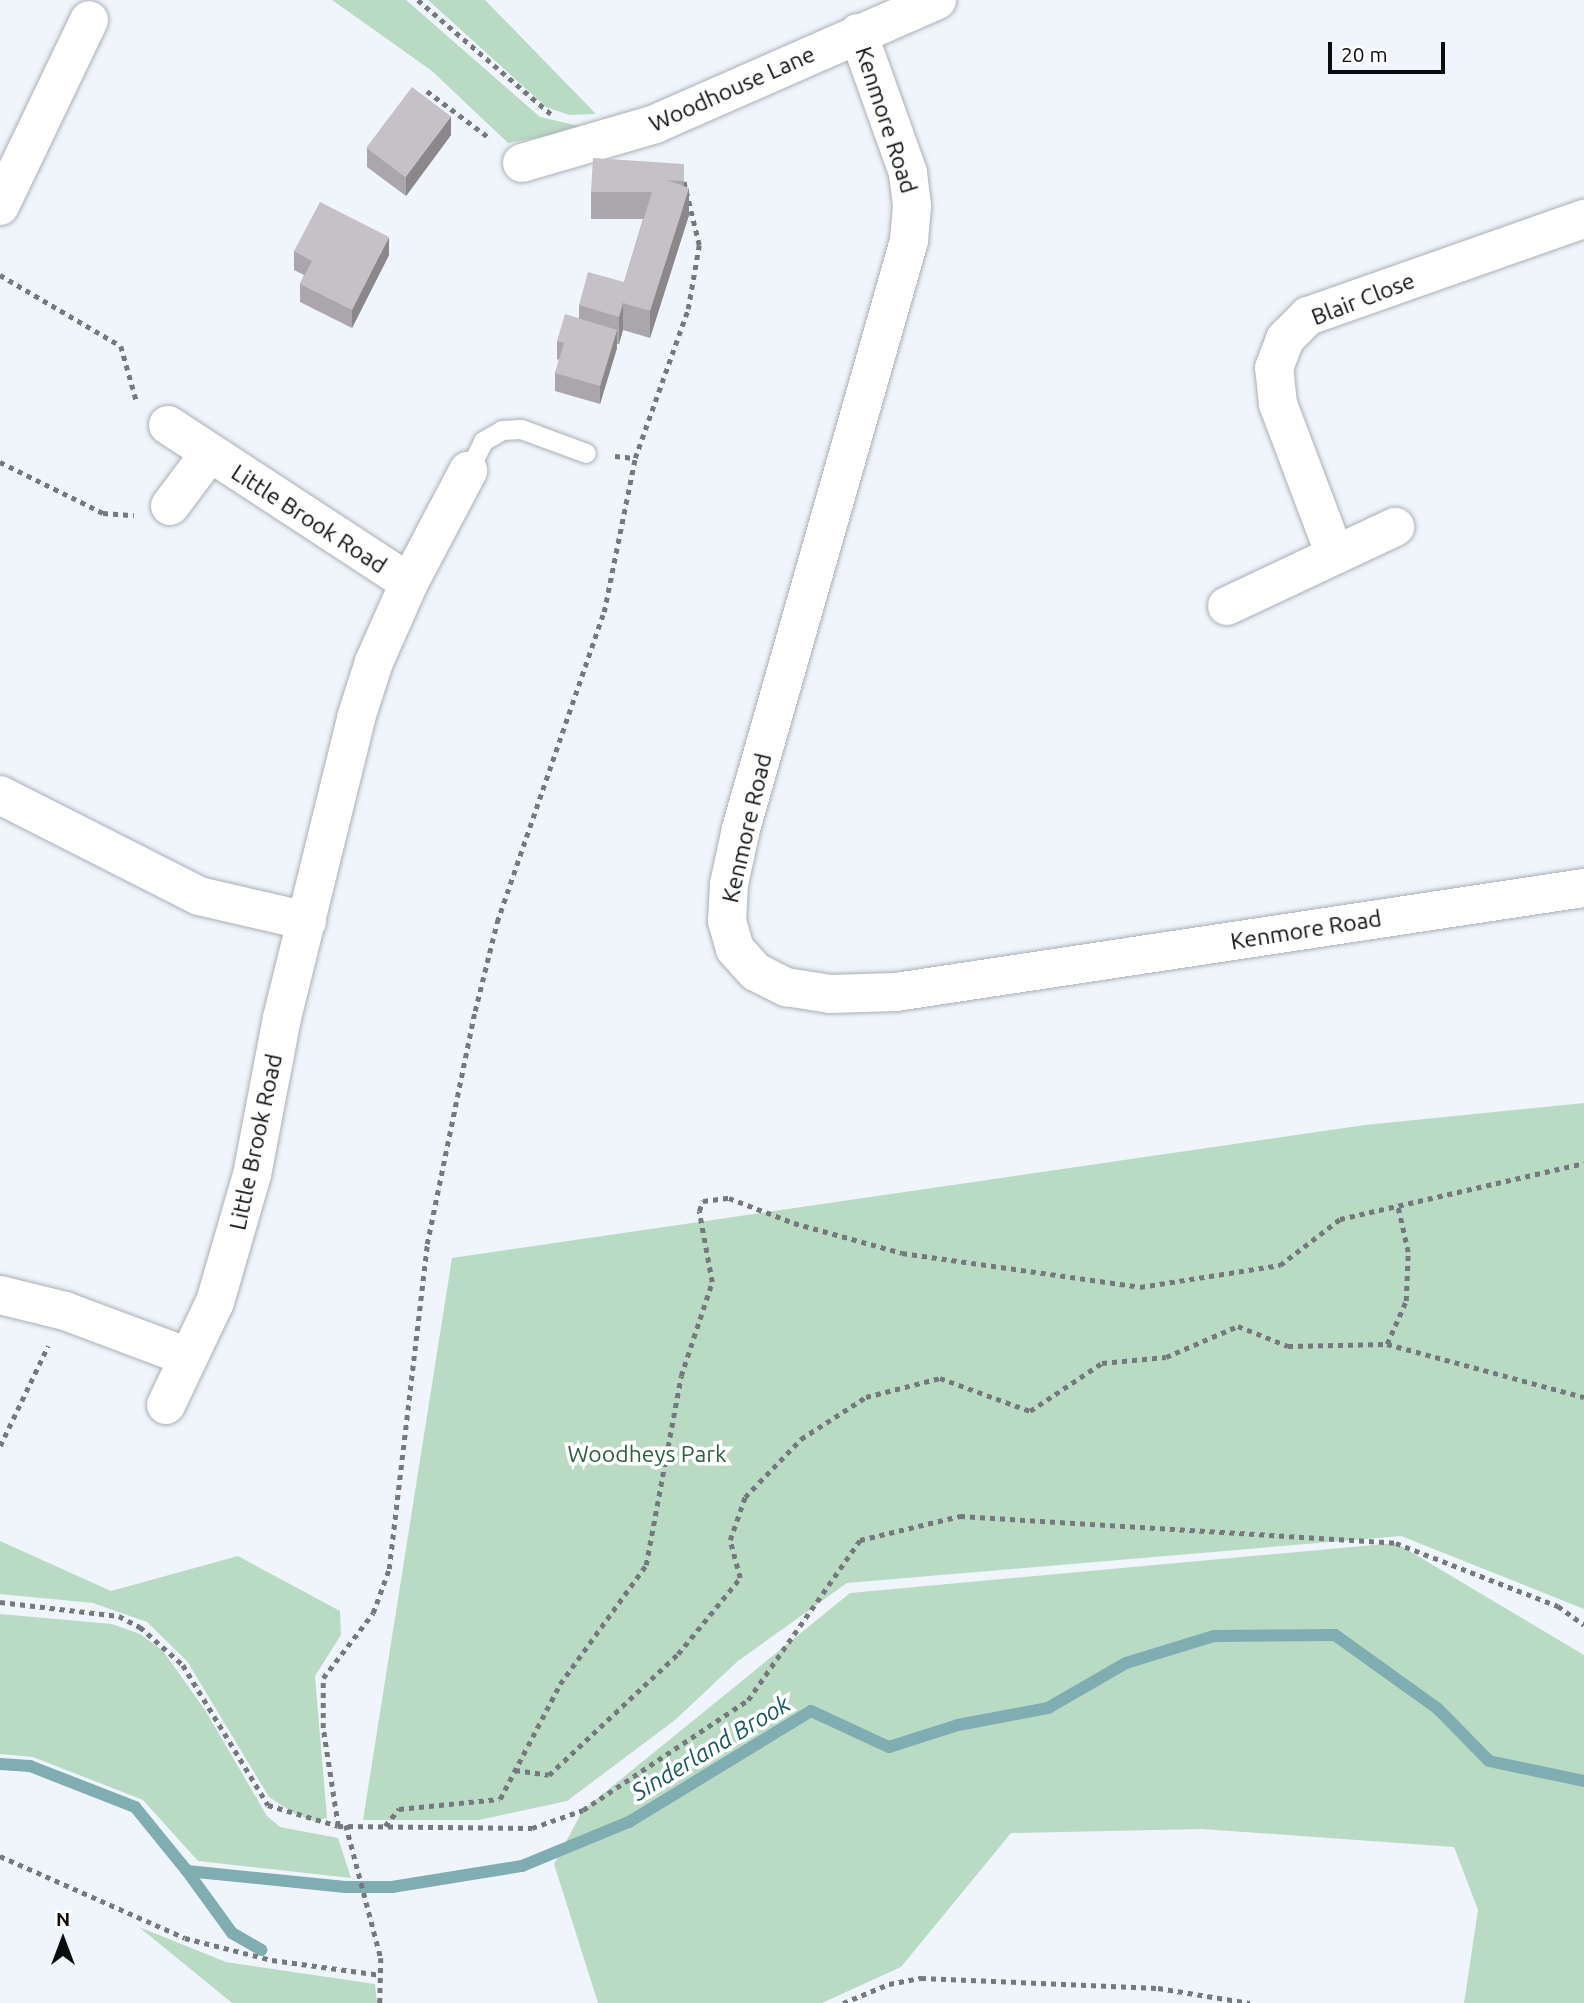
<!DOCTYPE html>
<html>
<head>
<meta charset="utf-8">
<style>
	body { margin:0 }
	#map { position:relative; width:1584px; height:2003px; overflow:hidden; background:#f0f5fc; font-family:Ubuntu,sans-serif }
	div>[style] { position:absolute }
	.green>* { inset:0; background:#b9dbc4 }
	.stream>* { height:12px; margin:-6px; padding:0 6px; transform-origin:6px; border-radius:6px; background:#7fadb2 }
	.path>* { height:4.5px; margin-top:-2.25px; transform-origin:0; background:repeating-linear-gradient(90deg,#75797d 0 5px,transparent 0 10px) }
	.roads { filter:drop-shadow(0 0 2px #aaafb5) drop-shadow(0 0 2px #aaafb5) }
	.service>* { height:19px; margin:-9.5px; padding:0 9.5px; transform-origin:9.5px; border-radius:9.5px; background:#fff }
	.minor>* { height:38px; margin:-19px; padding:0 19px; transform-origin:19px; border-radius:19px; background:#fff }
	.wall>* { inset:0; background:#aaa6ab }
	.shaded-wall>* { inset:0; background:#8b878b }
	.building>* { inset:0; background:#c6c1c7; transform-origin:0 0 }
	span { translate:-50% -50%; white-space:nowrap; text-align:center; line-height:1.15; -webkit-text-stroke:7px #fff; paint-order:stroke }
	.street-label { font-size:23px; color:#0a0c0e }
	.park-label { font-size:23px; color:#2b6241 }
	.water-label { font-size:24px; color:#18595f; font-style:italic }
	.north { position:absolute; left:28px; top:1905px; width:70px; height:70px; -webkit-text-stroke:5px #fff; paint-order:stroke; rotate:0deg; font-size:19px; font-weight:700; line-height:28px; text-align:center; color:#0a0c0e }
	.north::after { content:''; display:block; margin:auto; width:24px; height:32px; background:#0a0c0e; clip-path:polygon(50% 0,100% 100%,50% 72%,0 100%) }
	.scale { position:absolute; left:1328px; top:42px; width:117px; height:32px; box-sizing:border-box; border:4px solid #0a0c0e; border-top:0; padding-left:9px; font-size:21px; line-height:24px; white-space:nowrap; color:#0a0c0e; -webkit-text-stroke:5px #fff; paint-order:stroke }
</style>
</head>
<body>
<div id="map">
	<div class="green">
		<i style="clip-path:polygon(332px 0,406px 0,540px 117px,588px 128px,508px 143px,432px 71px)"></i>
		<i style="clip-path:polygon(428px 0,485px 0,596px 114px,569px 115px,546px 107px)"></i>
		<i style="clip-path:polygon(1584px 1103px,1584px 1609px,1401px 1536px,847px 1583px,738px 1661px,675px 1720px,567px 1801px,479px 1820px,363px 1820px,452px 1258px,1365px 1125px)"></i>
		<i style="clip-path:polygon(0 1541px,111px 1591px,238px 1556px,340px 1611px,341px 1635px,315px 1676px,327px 1818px,314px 1821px,295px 1814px,269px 1797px,187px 1661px,147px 1622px,93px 1603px,0 1594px)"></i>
		<i style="clip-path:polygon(1396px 1543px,1584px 1655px,1584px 2003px,1464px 2003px,1478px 1910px,1454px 1847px,1202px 1829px,1011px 1833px,901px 1967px,822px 2003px,598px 2003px,554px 1864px,583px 1810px,850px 1593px)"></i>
		<i style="clip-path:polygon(0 1614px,112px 1624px,140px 1634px,163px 1651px,205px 1710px,267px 1816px,280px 1827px,338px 1838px,351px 1878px,198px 1861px,143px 1800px,33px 1757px,0 1754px)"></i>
		<i style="clip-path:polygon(139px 1927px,226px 1962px,375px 1984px,377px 2003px,232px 2003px)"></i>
	</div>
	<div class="stream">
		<i style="left:0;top:1764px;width:30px;rotate:4deg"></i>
		<i style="left:30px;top:1766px;width:113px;rotate:21.3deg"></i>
		<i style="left:135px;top:1807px;width:82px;rotate:50.9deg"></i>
		<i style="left:187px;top:1871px;width:159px;rotate:5.8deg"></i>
		<i style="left:345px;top:1887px;width:47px"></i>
		<i style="left:392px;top:1887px;width:132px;rotate:-9.2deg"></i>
		<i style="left:522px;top:1866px;width:116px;rotate:-22.4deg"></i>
		<i style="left:629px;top:1822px;width:213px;rotate:-31.4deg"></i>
		<i style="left:811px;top:1711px;width:86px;rotate:24.8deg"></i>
		<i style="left:889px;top:1747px;width:72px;rotate:-17.7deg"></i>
		<i style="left:958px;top:1725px;width:92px;rotate:-10.7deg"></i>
		<i style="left:1048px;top:1708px;width:90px;rotate:-30deg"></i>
		<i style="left:1126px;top:1663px;width:92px;rotate:-17.1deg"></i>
		<i style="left:1214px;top:1636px;width:121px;rotate:-0.5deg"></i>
		<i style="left:1335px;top:1635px;width:125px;rotate:35.6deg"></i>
		<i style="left:1437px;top:1708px;width:74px;rotate:45.5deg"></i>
		<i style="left:1489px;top:1761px;width:97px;rotate:11.9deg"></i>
		<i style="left:187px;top:1871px;width:77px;rotate:54deg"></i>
		<i style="left:232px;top:1933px;width:34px;rotate:30deg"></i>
	</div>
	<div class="path">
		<i style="left:418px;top:0;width:175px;rotate:40.6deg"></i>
		<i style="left:427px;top:91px;width:80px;rotate:36.9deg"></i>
		<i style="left:0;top:275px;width:140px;rotate:30.4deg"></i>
		<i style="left:121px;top:346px;width:59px;rotate:74.3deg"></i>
		<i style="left:615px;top:456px;width:20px;rotate:6deg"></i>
		<i style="left:0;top:462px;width:115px;rotate:26.3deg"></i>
		<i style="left:103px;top:513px;width:31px;rotate:4deg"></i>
		<i style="left:1387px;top:1344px;width:47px;rotate:-66.2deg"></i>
		<i style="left:1406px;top:1301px;width:49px;rotate:-87.7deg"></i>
		<i style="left:1408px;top:1252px;width:50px;rotate:-102.7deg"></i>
		<i style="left:0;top:1446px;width:111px;rotate:-64.4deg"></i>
		<i style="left:0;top:1602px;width:120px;rotate:6.7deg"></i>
		<i style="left:119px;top:1616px;width:24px;rotate:28deg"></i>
		<i style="left:140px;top:1627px;width:57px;rotate:41.5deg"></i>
		<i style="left:183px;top:1665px;width:164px;rotate:58.7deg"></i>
		<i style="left:268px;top:1805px;width:73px;rotate:16.7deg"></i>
		<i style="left:338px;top:1826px;width:194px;rotate:0.6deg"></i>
		<i style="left:532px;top:1828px;width:54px;rotate:-19.4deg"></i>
		<i style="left:583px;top:1810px;width:198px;rotate:-33.7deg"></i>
		<i style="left:748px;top:1700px;width:195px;rotate:-55deg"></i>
		<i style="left:860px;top:1540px;width:103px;rotate:-13.5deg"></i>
		<i style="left:960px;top:1516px;width:437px;rotate:3.5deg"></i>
		<i style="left:1396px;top:1543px;width:174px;rotate:21.3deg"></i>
		<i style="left:1558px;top:1606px;width:32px;rotate:36deg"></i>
		<i style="left:515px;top:1770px;width:34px;rotate:8deg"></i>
		<i style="left:549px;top:1775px;width:177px;rotate:-43.2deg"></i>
		<i style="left:678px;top:1654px;width:98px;rotate:-50.8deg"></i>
		<i style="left:740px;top:1578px;width:39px;rotate:-105deg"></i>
		<i style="left:730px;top:1540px;width:46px;rotate:-70.8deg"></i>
		<i style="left:745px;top:1497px;width:81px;rotate:-46deg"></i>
		<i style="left:801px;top:1439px;width:77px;rotate:-32.9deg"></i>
		<i style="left:866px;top:1397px;width:76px;rotate:-14.4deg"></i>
		<i style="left:940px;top:1378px;width:96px;rotate:20.1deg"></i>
		<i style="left:1030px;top:1411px;width:87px;rotate:-33.7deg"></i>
		<i style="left:1102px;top:1363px;width:64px;rotate:-5.4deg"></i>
		<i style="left:1166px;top:1357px;width:78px;rotate:-23.3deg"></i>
		<i style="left:1238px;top:1326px;width:54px;rotate:21.8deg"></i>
		<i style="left:1288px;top:1346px;width:99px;rotate:-1.2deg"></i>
		<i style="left:1387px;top:1344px;width:204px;rotate:15.1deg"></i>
		<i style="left:346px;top:1825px;width:138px;rotate:75.3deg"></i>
		<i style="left:381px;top:1958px;width:45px;rotate:91.3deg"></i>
		<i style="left:338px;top:1826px;width:99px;rotate:-98.7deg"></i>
		<i style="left:323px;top:1728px;width:50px;rotate:-90deg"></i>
		<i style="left:323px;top:1678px;width:82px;rotate:-52.4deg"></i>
		<i style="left:373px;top:1613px;width:47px;rotate:-70deg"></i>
		<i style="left:389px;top:1569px;width:327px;rotate:-83.3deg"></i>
		<i style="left:427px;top:1244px;width:238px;rotate:-78.4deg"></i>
		<i style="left:475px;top:1011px;width:92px;rotate:-76.1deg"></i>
		<i style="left:497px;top:922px;width:328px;rotate:-71deg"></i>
		<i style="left:604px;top:612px;width:157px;rotate:-78.6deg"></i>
		<i style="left:635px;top:458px;width:158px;rotate:-70.4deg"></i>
		<i style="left:688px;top:309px;width:65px;rotate:-80.2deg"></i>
		<i style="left:699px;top:245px;width:68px;rotate:-103.6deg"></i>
		<i style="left:385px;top:1826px;width:22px;rotate:-51deg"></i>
		<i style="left:399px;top:1809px;width:101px;rotate:-5.7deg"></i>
		<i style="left:500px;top:1799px;width:130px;rotate:-62.4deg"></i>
		<i style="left:560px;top:1684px;width:147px;rotate:-54.1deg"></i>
		<i style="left:646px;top:1565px;width:192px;rotate:-79.5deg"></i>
		<i style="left:681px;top:1376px;width:99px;rotate:-71.7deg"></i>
		<i style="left:712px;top:1282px;width:72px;rotate:-100.4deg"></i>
		<i style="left:699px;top:1211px;width:11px;rotate:-68deg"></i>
		<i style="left:703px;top:1201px;width:26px;rotate:-7deg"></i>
		<i style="left:729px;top:1198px;width:70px;rotate:21deg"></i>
		<i style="left:794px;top:1223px;width:112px;rotate:15.5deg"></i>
		<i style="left:902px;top:1253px;width:240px;rotate:8.1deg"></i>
		<i style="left:1140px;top:1287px;width:142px;rotate:-8.9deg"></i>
		<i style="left:1280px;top:1265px;width:76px;rotate:-37.5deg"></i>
		<i style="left:1340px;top:1219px;width:250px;rotate:-12.9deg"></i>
		<i style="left:0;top:1856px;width:202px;rotate:23.9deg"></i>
		<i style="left:185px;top:1938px;width:90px;rotate:14.2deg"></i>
		<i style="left:272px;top:1960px;width:110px;rotate:7.8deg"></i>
		<i style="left:843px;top:2003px;width:50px;rotate:-22.4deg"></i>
		<i style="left:889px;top:1984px;width:33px;rotate:-11deg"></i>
		<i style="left:921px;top:1978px;width:237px;rotate:2.4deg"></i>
		<i style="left:1158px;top:1988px;width:93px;rotate:9.3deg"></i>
	</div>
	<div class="roads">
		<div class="service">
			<i style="left:468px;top:471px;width:34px;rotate:-63deg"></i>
			<i style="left:483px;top:441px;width:22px;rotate:-30deg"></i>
			<i style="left:502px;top:430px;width:19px;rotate:-3deg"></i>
			<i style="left:521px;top:429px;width:69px;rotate:20.3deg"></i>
		</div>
		<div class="minor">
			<i style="left:858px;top:33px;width:149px;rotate:70.3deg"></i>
			<i style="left:908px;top:173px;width:33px;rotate:83deg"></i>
			<i style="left:912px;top:206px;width:35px;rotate:95deg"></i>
			<i style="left:909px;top:241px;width:612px;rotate:105.95deg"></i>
			<i style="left:741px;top:829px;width:56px;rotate:102.3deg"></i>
			<i style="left:729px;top:884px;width:37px;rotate:93deg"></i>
			<i style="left:727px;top:921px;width:29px;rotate:74deg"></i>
			<i style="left:735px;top:949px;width:31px;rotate:48deg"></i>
			<i style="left:756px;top:972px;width:34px;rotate:27deg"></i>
			<i style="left:786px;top:987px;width:45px;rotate:9deg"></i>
			<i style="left:830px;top:994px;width:66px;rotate:-1.7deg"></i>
			<i style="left:896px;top:992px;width:696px;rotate:-8.6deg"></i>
			<i style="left:522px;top:163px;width:139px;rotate:-16.3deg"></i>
			<i style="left:655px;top:124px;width:308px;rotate:-23.7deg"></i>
			<i style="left:0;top:206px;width:206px;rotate:-64.4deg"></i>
			<i style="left:168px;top:425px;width:288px;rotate:33.2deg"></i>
			<i style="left:170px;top:506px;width:65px;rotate:-53.1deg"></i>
			<i style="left:1335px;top:555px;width:161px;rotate:-110.7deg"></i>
			<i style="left:1278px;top:404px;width:36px;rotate:-96deg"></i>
			<i style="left:1274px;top:368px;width:31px;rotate:-69deg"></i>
			<i style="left:1285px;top:339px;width:33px;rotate:-45deg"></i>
			<i style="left:1308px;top:316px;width:293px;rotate:-19.4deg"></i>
			<i style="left:1227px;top:606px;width:186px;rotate:-25.2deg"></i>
			<i style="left:0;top:795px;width:223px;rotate:26.9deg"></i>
			<i style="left:199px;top:896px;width:111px;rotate:13deg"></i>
			<i style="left:0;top:1295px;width:67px;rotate:13.8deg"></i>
			<i style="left:65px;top:1311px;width:131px;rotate:20.5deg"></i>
			<i style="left:166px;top:1405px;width:114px;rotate:-64.6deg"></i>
			<i style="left:215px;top:1302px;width:132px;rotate:-73.8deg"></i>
			<i style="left:252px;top:1175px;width:160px;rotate:-79.2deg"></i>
			<i style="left:282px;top:1018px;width:309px;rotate:-76.1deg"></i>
			<i style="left:356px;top:718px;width:59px;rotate:-72.2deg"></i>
			<i style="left:374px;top:662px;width:86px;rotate:-66.1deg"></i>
			<i style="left:409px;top:583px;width:127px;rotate:-62.2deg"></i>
		</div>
	</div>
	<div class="wall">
		<i style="clip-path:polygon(451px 135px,406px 196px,367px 167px,367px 148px)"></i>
		<i style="clip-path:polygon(684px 164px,684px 186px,689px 215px,650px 338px,623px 330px,619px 344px,617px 344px,617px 348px,600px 404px,555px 391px,555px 373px,559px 360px,557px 359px,557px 341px,579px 318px,579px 305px,624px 282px,643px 219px,591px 219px,591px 192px)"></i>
		<i style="clip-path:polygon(294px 251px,389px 255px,352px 328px,300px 302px,300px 284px,304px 275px,294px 270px)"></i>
	</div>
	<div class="shaded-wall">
		<i style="clip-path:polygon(451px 116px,451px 135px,406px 196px,406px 177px)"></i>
		<i style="clip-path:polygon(684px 164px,684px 190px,689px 188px,689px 215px,650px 338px,650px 311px,684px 205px)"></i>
		<i style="clip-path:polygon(389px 237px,389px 255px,352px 328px,352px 310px)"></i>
		<i style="clip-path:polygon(623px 303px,623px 330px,619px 344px,619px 317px)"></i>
		<i style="clip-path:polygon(617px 330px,617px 348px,600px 404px,600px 386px)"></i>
	</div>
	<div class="building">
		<i style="left:412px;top:87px;width:49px;height:76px;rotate:37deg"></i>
		<i style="clip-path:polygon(593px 158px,684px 164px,684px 181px,667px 180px,689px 188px,650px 311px,623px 303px,619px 317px,579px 305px,588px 272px,624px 282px,652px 192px,591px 192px)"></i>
		<i style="clip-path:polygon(320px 202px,389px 237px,352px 310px,300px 284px,312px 261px,294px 251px)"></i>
		<i style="clip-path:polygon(565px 314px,617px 330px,600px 386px,555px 373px,564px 343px,557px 341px)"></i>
	</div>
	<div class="street-label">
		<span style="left:732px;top:89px;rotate:-24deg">Woodhouse Lane</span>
		<span style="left:886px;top:120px;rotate:72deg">Kenmore Road</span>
		<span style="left:1363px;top:299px;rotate:-21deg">Blair Close</span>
		<span style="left:309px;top:519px;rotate:33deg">Little Brook Road</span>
		<span style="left:747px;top:828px;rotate:-77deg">Kenmore Road</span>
		<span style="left:1306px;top:930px;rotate:-9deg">Kenmore Road</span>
		<span style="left:256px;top:1142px;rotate:-78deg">Little Brook Road</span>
	</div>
	<div class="park-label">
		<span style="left:647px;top:1454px">Woodheys Park</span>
	</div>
	<div class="water-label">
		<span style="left:711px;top:1748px;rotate:-31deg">Sinderland Brook</span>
	</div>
	<div class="north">N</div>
	<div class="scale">20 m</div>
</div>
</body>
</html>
